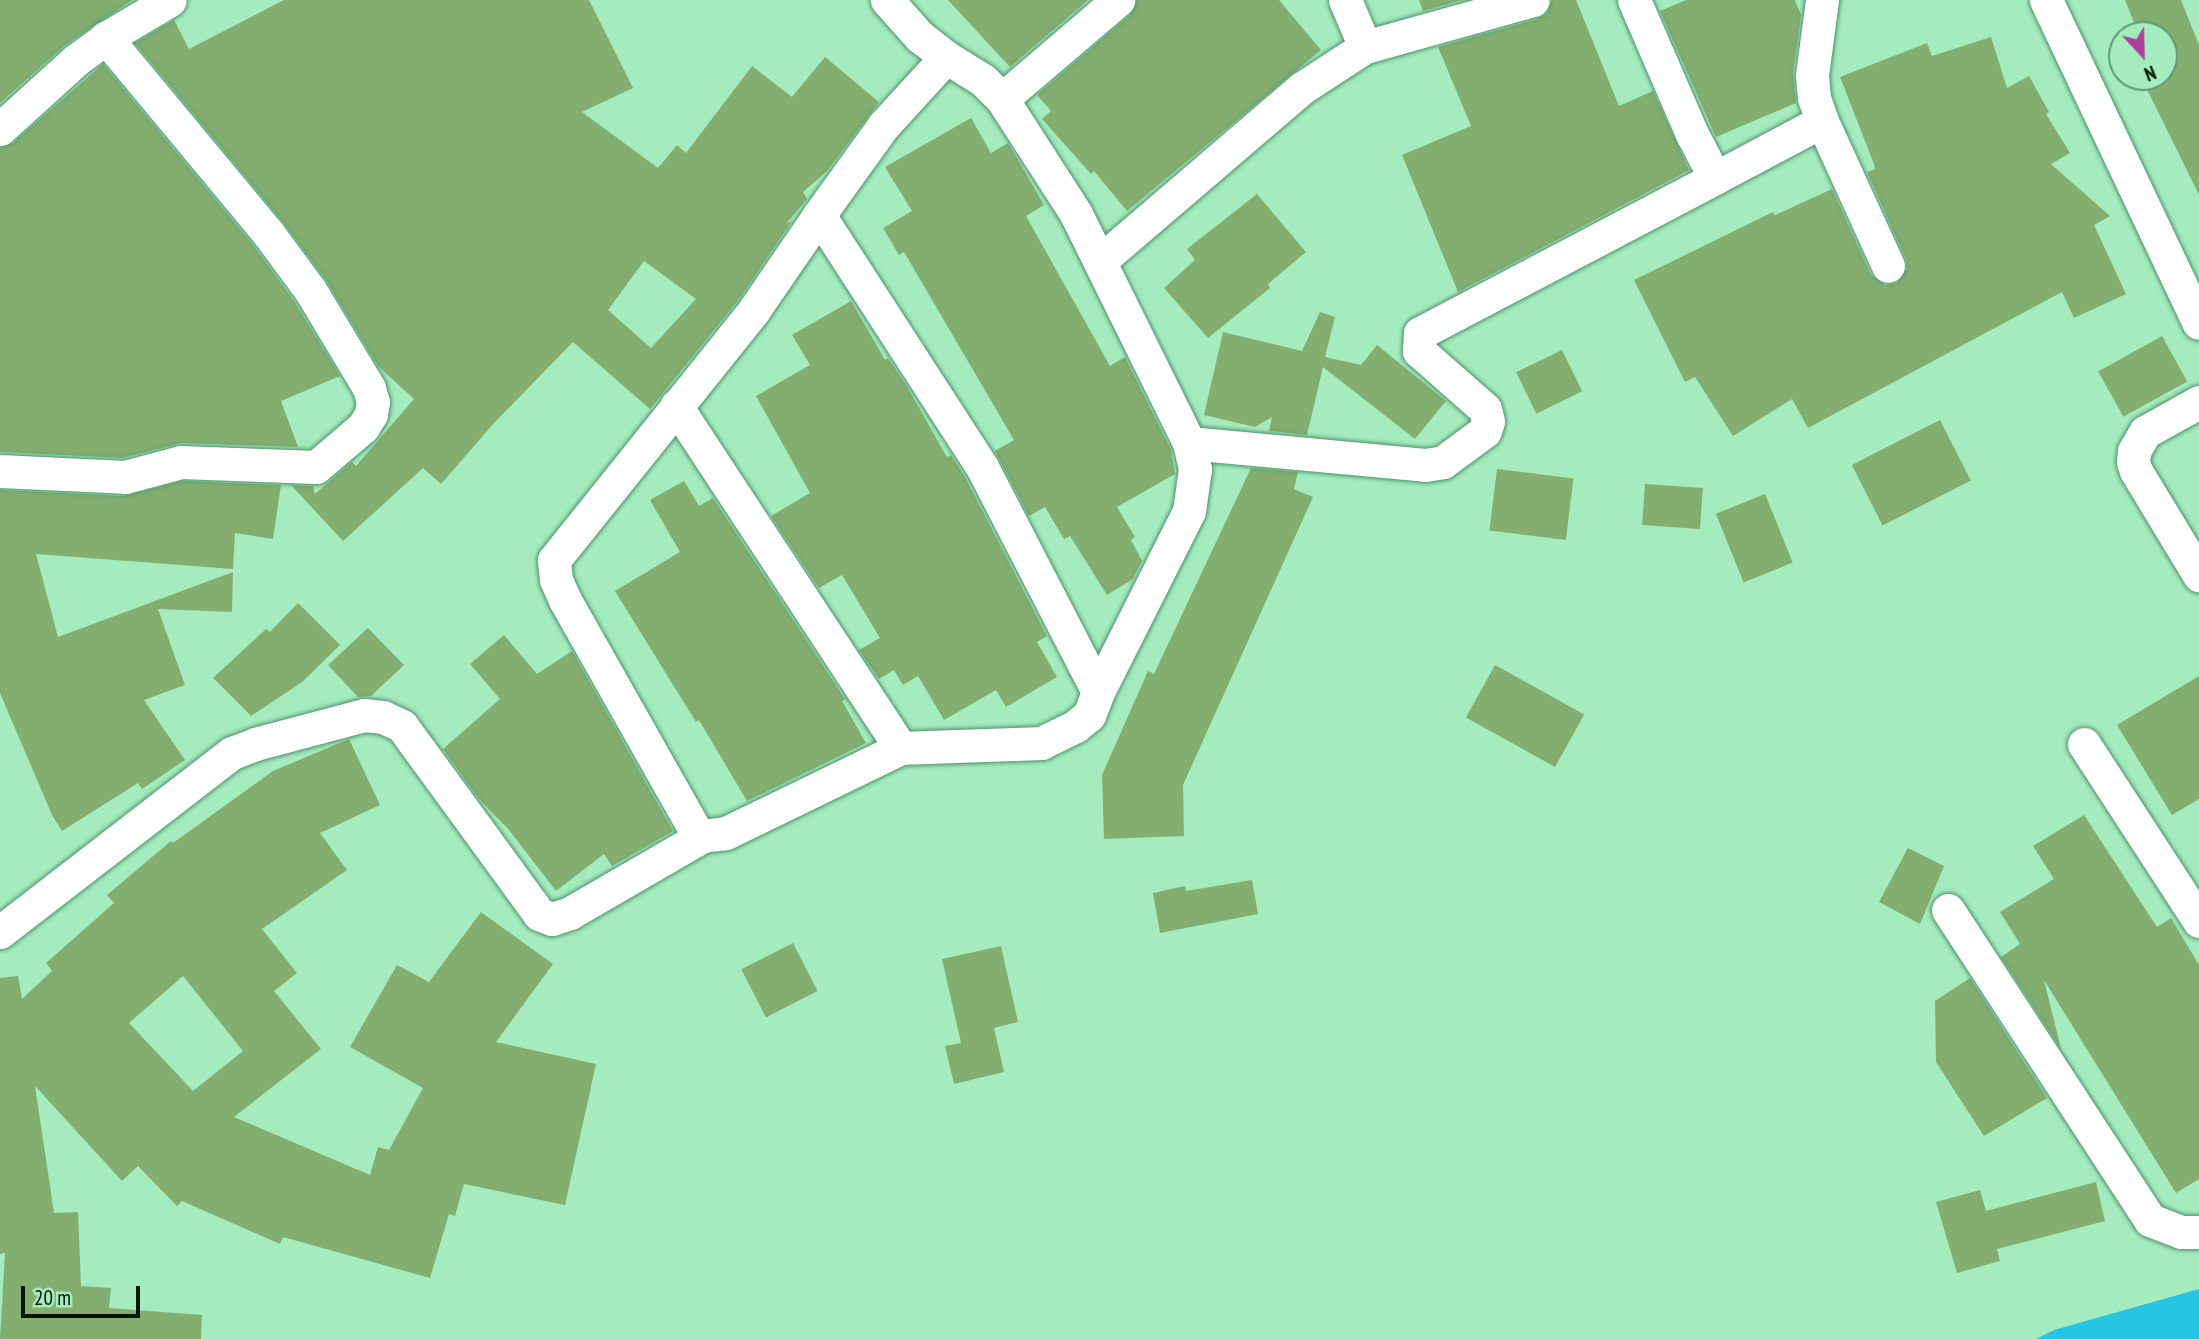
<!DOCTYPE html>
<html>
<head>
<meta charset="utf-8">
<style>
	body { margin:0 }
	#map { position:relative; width:2199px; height:1339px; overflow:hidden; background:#a4ecbe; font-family:"PT Sans Narrow",sans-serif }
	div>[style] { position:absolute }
	.water>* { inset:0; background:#28c4e4 }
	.building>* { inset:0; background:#84ad70; transform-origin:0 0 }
	.roads { filter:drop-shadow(0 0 2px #4c9369) drop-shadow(0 0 2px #4c9369) }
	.minor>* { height:33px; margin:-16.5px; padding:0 16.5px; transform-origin:16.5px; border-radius:16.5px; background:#fff }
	span { translate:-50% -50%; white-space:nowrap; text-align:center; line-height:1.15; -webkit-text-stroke:5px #a4ecbe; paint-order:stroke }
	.north { position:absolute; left:2108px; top:21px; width:70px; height:70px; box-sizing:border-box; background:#a4ecbe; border:2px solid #629675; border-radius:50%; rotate:158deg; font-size:19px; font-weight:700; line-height:28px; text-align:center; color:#001607 }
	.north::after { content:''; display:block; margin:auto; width:24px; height:32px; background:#b03f9b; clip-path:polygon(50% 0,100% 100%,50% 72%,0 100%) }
	.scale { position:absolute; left:21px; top:1286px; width:119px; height:32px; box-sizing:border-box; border:4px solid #001607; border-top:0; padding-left:9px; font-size:21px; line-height:24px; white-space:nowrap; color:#001607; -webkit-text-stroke:5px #a4ecbe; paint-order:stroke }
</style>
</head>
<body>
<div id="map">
	<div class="water">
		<i style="clip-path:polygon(2199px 1289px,2199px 1339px,2036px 1339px,2054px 1330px)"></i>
	</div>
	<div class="building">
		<i style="clip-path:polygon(0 0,132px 0,65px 45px,0 103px)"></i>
		<i style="clip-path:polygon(evenodd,284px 0,589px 0,633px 88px,582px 112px,658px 168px,677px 145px,686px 153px,752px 66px,792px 97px,825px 57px,879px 102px,827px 171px,803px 192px,807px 199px,786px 224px,792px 221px,739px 299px,650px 409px,573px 342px,495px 422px,441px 484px,423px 468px,343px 541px,291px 485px,313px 486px,315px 494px,352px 462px,356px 466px,414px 399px,378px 366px,326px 280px,283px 222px,135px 43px,174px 20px,189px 49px,284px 0,644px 261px,696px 299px,651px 348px,608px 310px,644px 261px)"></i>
		<i style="clip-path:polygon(948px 0,1088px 0,1010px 67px)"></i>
		<i style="clip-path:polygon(1137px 0,1279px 0,1321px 50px,1127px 211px,1094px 171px,1091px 174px,1042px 119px,1051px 111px,1037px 95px,1130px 15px)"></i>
		<i style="clip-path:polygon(1419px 0,1462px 0,1423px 11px)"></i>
		<i style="clip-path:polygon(1552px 0,1576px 0,1619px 106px,1653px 91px,1689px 170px,1458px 292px,1402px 155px,1471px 126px,1438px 47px,1538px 19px,1547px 13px)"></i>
		<i style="clip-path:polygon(1686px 0,1795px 0,1801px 15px,1793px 73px,1796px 103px,1716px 137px,1660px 11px)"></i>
		<i style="clip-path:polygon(2125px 0,2181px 0,2199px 45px,2199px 195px,2143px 81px,2164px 77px,2164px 35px,2139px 35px)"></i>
		<i style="clip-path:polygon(1991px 37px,2007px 88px,2029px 76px,2049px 112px,2046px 114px,2070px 153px,2051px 164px,2110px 216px,2094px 225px,2126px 294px,2074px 318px,2062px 292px,1808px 428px,1792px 399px,1733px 436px,1695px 377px,1685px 382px,1634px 280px,1773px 212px,1775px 215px,1832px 189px,1871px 275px,1885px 285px,1897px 283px,1907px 269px,1906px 259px,1867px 172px,1875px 169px,1874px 164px,1840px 77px,1927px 43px,1932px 56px)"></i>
		<i style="clip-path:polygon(103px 64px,253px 245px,294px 301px,340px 376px,281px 401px,298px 447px,181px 443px,123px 458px,0 452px,0 148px,13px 143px)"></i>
		<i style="clip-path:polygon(971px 118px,991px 153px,1008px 143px,1018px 160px,1044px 205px,1026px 216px,1110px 366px,1125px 357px,1171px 450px,1175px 474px,1117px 507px,1135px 537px,1131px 540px,1142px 561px,1133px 579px,1107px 595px,1070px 536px,1064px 539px,1045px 507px,1029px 516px,995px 451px,1014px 440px,904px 252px,899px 255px,883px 228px,912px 211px,885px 167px)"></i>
		<i style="clip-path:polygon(1257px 194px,1306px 252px,1268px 284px,1270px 288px,1208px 338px,1164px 288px,1195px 260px,1187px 249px)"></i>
		<i style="clip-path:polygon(851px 301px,885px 360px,888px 358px,906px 385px,947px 457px,951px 455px,965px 477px,1047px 636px,1037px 642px,1057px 677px,1006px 707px,996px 690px,944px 720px,918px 676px,903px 685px,894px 670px,879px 679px,859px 650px,880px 638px,842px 575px,819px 588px,771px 516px,810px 493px,756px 396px,810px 365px,792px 335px)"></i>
		<i style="clip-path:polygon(1320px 312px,1335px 317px,1325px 357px,1361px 365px,1377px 345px,1446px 401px,1415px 439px,1323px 367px,1307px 435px,1269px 431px,1272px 417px,1255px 427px,1204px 415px,1223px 332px,1302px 351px)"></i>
		<i style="left:2162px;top:336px;width:52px;height:73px;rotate:61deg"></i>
		<i style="left:1562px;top:350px;width:46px;height:51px;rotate:64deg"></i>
		<i style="left:1940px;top:420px;width:68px;height:99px;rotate:63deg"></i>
		<i style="clip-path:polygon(1251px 468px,1298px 472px,1294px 489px,1313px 497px,1183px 785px,1184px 836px,1104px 839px,1102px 775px,1148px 671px,1154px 674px)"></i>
		<i style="left:1497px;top:469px;width:77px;height:62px;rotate:7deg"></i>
		<i style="clip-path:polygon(183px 481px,281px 485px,273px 539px,235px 533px,233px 569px,36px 554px,58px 637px,233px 572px,232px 612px,158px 609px,185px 685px,144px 700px,185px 760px,142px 789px,138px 783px,62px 831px,52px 815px,0 693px,0 490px,124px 496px)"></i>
		<i style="clip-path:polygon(684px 481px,699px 506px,713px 498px,845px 699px,842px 701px,866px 743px,747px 801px,699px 720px,696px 722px,615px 591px,680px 552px,650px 500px)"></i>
		<i style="left:1645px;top:484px;width:58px;height:41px;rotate:4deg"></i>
		<i style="left:1765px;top:494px;width:74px;height:53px;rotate:68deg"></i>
		<i style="clip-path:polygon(298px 603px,340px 645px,302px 682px,251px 716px,213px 678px,266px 629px,270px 632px)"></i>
		<i style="clip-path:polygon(368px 628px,404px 665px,371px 696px,358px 697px,328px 665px)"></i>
		<i style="clip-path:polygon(504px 635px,537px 674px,572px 651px,673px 831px,612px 866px,604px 854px,556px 891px,509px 830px,479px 799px,443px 749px,500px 699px,470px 664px)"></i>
		<i style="left:1495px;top:665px;width:102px;height:60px;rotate:29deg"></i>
		<i style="clip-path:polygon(2199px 676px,2199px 799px,2172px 815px,2117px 725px)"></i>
		<i style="clip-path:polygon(evenodd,349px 739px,380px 805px,320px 833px,347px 870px,262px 929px,297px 973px,274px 991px,321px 1049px,234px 1117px,370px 1175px,378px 1147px,389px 1150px,423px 1088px,350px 1047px,397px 965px,429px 982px,481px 912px,553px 964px,496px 1042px,596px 1064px,565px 1205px,464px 1184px,455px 1216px,449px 1214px,430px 1278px,283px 1237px,280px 1244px,182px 1201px,177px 1206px,138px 1166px,122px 1181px,35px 1086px,54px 1213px,78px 1212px,81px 1286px,111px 1288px,109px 1308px,202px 1315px,201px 1339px,0 1339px,5px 1253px,0 1254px,0 978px,18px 976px,22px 999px,52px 971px,46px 963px,114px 903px,107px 895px,171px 841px,173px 843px,273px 771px,349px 739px,183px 976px,243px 1051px,193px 1091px,129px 1023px,183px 976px)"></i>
		<i style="clip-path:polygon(2084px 815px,2157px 927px,2171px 918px,2199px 965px,2199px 1179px,2176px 1193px,2044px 980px,2061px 1049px,2001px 957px,2020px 944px,2000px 912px,2054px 879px,2033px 846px)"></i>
		<i style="clip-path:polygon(1908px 848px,1944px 866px,1920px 924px,1879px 902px)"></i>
		<i style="clip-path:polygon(1252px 880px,1258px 914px,1160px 933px,1153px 893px,1185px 886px,1186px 891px)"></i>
		<i style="left:793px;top:943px;width:54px;height:58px;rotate:63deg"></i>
		<i style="clip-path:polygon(1001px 946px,1018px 1022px,994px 1028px,1004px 1072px,954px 1084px,945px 1046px,961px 1043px,942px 959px)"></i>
		<i style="clip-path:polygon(1970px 978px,2047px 1098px,1984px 1136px,1936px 1062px,1935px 1001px)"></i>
		<i style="clip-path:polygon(2096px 1182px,2105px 1221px,1997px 1249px,2000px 1261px,1957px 1273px,1936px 1202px,1980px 1190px,1986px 1211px)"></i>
	</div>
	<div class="roads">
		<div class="minor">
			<i style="left:1345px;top:0;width:51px;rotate:66.9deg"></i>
			<i style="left:2046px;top:0;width:357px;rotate:64.7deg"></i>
			<i style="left:946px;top:57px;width:44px;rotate:31.9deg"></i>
			<i style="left:983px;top:80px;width:27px;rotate:45deg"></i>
			<i style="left:1002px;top:99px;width:137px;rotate:57.2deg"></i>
			<i style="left:1076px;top:214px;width:255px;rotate:63.7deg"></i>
			<i style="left:1189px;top:443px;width:27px;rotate:77deg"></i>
			<i style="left:1195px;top:469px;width:42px;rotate:98.1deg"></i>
			<i style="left:1189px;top:511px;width:203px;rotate:116.7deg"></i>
			<i style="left:1002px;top:99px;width:153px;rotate:-40.5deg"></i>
			<i style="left:1822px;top:121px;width:159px;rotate:65.5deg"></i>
			<i style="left:0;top:129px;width:103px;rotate:-42.2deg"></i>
			<i style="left:76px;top:60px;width:37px;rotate:-36deg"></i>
			<i style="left:106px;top:38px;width:74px;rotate:-30.7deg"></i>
			<i style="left:1715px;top:178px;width:121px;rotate:-28deg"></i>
			<i style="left:1822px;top:121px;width:24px;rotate:-109deg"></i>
			<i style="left:1814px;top:98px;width:23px;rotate:-95deg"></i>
			<i style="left:1812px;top:75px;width:76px;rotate:-82.4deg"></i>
			<i style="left:819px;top:215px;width:300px;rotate:57.1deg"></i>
			<i style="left:982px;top:467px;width:253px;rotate:62.7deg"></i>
			<i style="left:1098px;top:692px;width:25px;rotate:111deg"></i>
			<i style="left:1089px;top:715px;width:17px;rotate:140deg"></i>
			<i style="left:1076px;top:726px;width:39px;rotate:154deg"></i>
			<i style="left:1041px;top:743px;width:140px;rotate:178deg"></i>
			<i style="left:901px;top:748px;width:195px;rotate:154.1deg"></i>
			<i style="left:726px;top:833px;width:23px;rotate:173deg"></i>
			<i style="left:703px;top:836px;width:10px;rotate:-143deg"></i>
			<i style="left:695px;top:830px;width:264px;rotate:-119.5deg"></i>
			<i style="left:565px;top:600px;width:22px;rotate:-114deg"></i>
			<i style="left:556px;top:580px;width:20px;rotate:-96deg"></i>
			<i style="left:554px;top:560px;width:320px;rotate:-51.3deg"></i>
			<i style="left:754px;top:310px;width:115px;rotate:-55.6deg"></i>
			<i style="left:819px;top:215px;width:111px;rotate:-54.2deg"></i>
			<i style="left:884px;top:125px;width:92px;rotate:-47.6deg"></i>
			<i style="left:946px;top:57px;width:33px;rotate:-142deg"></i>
			<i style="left:920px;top:37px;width:50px;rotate:-131.7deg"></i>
			<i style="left:1100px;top:261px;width:266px;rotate:-40.6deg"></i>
			<i style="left:1302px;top:88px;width:75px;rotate:-33.1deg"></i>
			<i style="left:1365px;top:47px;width:174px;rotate:-15.6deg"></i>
			<i style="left:2199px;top:402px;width:62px;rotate:150.9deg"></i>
			<i style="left:2145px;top:432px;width:22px;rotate:120deg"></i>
			<i style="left:2134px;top:451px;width:11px;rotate:95deg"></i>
			<i style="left:2133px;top:462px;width:9px;rotate:72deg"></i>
			<i style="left:2136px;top:471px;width:122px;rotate:58.8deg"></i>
			<i style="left:676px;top:406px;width:409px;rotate:56.7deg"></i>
			<i style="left:1189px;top:443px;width:237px;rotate:5.3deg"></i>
			<i style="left:1425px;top:465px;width:18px;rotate:-9deg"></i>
			<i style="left:1443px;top:462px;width:52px;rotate:-36.4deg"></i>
			<i style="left:1485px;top:431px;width:10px;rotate:-73deg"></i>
			<i style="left:1488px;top:421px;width:12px;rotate:-104deg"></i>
			<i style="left:1485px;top:409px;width:88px;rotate:-138.7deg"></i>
			<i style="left:1419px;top:351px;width:18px;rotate:-87deg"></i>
			<i style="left:1420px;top:333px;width:333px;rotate:-27.7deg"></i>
			<i style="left:1715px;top:178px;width:50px;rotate:-117.6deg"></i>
			<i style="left:1692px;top:134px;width:146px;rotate:-113.4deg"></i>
			<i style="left:0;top:471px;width:125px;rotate:2.7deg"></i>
			<i style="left:125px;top:477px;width:58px;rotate:-15deg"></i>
			<i style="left:181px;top:462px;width:135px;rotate:2.1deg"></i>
			<i style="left:316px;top:467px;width:62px;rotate:-40.4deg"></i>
			<i style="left:363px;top:427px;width:15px;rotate:-58deg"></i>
			<i style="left:371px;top:414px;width:12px;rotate:-81deg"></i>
			<i style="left:373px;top:402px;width:15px;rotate:-106deg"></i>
			<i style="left:369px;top:388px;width:114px;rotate:-121deg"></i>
			<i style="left:310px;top:290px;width:71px;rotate:-126.4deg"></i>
			<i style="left:268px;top:233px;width:254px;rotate:-129.7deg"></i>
			<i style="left:2084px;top:744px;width:211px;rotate:57deg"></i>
			<i style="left:1948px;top:910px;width:370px;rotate:56.9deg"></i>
			<i style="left:2150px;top:1220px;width:33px;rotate:21deg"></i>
			<i style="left:2181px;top:1232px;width:18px"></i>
			<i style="left:0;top:932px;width:293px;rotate:-37.7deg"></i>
			<i style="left:232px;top:753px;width:25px;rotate:-21deg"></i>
			<i style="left:255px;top:744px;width:113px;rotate:-14.9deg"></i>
			<i style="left:364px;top:715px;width:19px;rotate:6deg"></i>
			<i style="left:383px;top:717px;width:21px;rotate:25deg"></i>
			<i style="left:402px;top:726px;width:233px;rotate:53.9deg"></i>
			<i style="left:539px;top:914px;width:14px;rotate:21deg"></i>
			<i style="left:552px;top:919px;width:19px;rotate:-18deg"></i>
			<i style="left:570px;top:913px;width:154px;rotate:-30.1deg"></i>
		</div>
	</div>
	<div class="north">N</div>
	<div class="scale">20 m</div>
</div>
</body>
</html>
